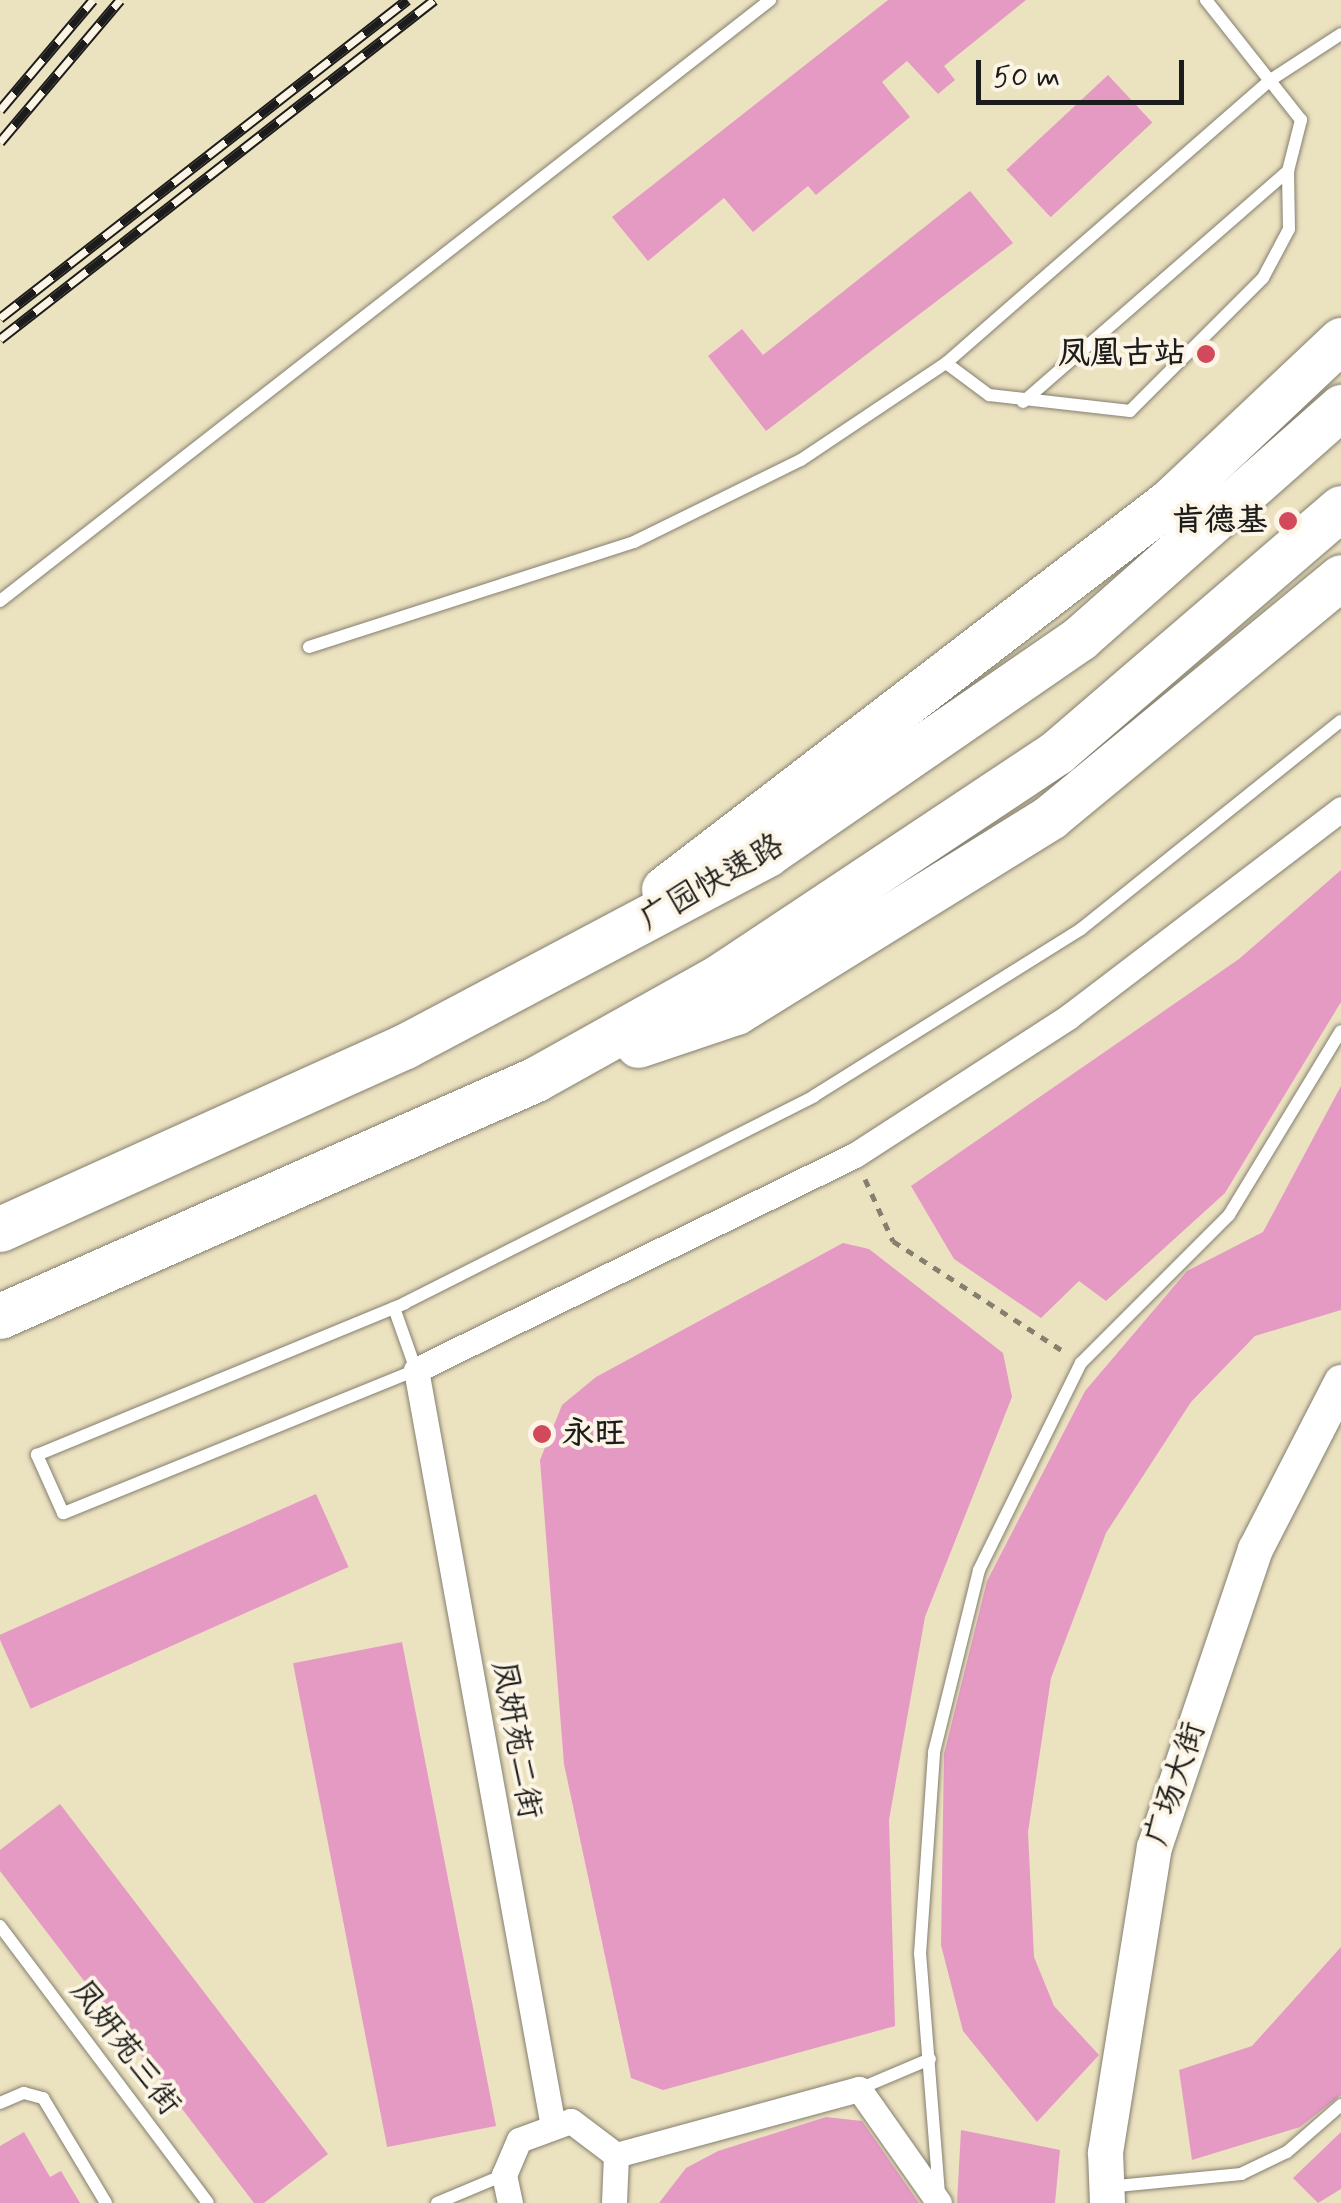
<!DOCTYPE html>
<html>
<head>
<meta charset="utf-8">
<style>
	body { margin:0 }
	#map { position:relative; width:1341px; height:2203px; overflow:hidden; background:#ebe2c0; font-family:Mynerve,"LXGW WenKai TC",sans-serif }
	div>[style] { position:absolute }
	.building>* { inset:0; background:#e59ac4; transform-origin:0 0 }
	.path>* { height:5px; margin-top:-2.5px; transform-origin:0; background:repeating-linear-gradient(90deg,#847f6e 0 8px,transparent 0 16px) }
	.roads { filter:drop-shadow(0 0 2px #847f6e) drop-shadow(0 0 2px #847f6e) }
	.lane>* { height:12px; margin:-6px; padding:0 6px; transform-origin:6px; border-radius:6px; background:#fff }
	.street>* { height:25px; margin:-12.5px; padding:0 12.5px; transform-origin:12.5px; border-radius:12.5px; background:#fff }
	.secondary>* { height:35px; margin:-17.5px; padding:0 17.5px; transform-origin:17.5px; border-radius:17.5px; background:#fff }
	.highway>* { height:45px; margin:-22.5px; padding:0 22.5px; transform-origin:22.5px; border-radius:22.5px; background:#fff }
	.rail>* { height:11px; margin-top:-5.5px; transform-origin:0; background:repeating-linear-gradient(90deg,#fcf5e5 0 22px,#1c1c1c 0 44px); box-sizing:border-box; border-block:2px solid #1c1c1c }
	.dots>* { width:28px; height:28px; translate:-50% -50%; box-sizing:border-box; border:5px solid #fcf5e5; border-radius:50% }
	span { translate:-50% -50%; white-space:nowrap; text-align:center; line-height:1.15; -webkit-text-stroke:8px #fcf5e5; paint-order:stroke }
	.poi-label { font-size:32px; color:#1c1c1c; font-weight:700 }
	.right { translate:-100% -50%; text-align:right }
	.left { translate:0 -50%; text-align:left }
	.street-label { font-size:32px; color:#1c1c1c }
	.scale { position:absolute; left:976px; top:60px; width:208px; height:45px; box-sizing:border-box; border:5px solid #1c1c1c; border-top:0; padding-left:12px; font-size:30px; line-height:35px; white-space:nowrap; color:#1c1c1c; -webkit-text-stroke:8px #fcf5e5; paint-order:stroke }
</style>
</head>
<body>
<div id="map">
	<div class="building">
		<i style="clip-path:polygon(888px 0,1026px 0,944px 66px,955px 80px,938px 94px,907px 61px,882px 82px,910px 117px,816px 195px,808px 186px,753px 232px,724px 198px,648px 261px,612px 217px)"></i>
		<i style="left:1108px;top:75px;width:65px;height:139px;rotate:47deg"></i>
		<i style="clip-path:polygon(970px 191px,1013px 243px,766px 431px,708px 356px,742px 329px,763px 355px)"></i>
		<i style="clip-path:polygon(1341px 870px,1341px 1002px,1225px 1193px,1106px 1301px,1079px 1281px,1041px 1318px,954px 1259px,911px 1186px,1239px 959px)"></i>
		<i style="clip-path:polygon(1341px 1086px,1341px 1310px,1255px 1336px,1191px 1402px,1106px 1533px,1051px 1678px,1028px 1832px,1034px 1957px,1054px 2006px,1099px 2055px,1037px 2122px,963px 2031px,941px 1945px,944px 1754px,987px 1581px,1085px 1391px,1187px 1271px,1263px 1232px)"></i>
		<i style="clip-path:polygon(843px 1243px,869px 1249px,1003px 1353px,1012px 1397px,925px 1617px,889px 1820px,895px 2026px,663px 2090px,631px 2078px,564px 1764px,540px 1460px,562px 1405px,596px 1377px)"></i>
		<i style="left:316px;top:1494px;width:80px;height:348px;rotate:66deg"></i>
		<i style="left:402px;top:1642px;width:493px;height:111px;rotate:79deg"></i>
		<i style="clip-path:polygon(60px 1804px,328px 2154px,264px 2203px,254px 2203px,0 1871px,0 1850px)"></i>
		<i style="clip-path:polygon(1341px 1947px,1341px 2095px,1300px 2127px,1192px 2160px,1179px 2070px,1252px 2046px)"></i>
		<i style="clip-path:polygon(826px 2117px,862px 2121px,919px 2203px,659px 2203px,686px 2168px,718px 2151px)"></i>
		<i style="clip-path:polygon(961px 2130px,1060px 2150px,1055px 2203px,957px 2203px)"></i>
		<i style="clip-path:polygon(24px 2132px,50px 2177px,61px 2171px,80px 2203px,0 2203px,0 2146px)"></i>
		<i style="clip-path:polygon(1341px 2132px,1341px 2189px,1318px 2203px,1293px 2178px)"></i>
	</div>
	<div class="path">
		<i style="left:865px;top:1179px;width:68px;rotate:65.7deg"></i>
		<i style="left:893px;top:1241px;width:206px;rotate:32.9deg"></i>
	</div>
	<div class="roads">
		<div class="lane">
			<i style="left:946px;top:363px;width:54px;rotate:36.7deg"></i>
			<i style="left:989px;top:395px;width:142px;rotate:6.5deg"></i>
			<i style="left:1130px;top:411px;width:188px;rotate:-45deg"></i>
			<i style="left:1263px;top:278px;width:55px;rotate:-62deg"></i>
			<i style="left:1289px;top:229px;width:58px;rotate:-91deg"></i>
			<i style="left:1288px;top:171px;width:53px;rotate:-75.7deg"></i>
			<i style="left:1301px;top:120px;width:153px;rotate:-128.4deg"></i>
			<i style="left:1023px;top:402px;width:352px;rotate:-41.1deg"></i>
			<i style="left:0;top:601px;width:977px;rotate:-37.97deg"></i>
			<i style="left:309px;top:647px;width:342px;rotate:-17.9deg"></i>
			<i style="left:634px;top:542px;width:186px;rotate:-26.2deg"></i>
			<i style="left:801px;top:460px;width:174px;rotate:-33.8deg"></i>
			<i style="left:946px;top:363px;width:429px;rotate:-41.1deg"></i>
			<i style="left:1269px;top:81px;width:86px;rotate:-33.1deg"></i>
			<i style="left:394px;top:1308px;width:66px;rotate:70.5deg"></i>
			<i style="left:416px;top:1370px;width:381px;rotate:157.9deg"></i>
			<i style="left:63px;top:1513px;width:64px;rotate:-114.1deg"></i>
			<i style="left:37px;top:1455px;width:398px;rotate:-22.4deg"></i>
			<i style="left:405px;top:1303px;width:458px;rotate:-26.8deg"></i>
			<i style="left:814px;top:1096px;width:315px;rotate:-32deg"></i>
			<i style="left:1081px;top:929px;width:333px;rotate:-38.7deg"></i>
			<i style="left:0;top:1926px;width:346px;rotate:53.1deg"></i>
			<i style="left:859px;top:2089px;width:77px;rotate:-22.9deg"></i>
			<i style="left:0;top:2103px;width:26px;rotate:-23deg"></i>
			<i style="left:24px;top:2093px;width:20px;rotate:15deg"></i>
			<i style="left:43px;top:2098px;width:122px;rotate:59deg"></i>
			<i style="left:1107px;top:2187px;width:135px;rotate:-5.5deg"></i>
			<i style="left:1241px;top:2174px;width:51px;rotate:-25.6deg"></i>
			<i style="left:1287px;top:2152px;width:72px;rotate:-41deg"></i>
			<i style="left:939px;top:2194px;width:241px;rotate:-94.5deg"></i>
			<i style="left:920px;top:1954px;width:202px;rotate:-86deg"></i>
			<i style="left:934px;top:1752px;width:187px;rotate:-76.1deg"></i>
			<i style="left:979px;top:1570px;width:231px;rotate:-63.8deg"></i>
			<i style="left:1081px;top:1363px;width:209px;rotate:-45deg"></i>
			<i style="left:1229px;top:1215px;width:215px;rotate:-58.7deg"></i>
			<i style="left:437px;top:2203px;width:73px;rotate:-22.7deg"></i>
		</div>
		<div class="street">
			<i style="left:552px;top:2121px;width:763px;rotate:-100.26deg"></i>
			<i style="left:416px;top:1370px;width:489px;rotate:-26.1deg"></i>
			<i style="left:855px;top:1155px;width:254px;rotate:-32.9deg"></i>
			<i style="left:1068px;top:1017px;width:343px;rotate:-37.3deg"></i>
			<i style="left:616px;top:2155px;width:252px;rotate:-15.2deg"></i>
			<i style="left:859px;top:2089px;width:139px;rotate:54.9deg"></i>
			<i style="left:510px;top:2203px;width:29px;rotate:-102deg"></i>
			<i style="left:504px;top:2175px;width:38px;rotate:-67deg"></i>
			<i style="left:519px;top:2140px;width:55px;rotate:-20.1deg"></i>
			<i style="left:571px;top:2121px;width:56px;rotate:37.1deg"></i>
			<i style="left:616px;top:2155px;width:48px;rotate:92.4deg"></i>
		</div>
		<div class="secondary">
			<i style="left:1107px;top:2203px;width:51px;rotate:-92.2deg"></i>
			<i style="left:1105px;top:2152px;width:309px;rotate:-80.9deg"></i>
			<i style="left:1154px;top:1847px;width:315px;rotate:-71.3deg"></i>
			<i style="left:1255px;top:1549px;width:188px;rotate:-62.8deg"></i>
		</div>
		<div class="highway">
			<i style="left:664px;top:889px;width:638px;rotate:-37.48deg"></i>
			<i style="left:1170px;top:501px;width:235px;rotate:-43.3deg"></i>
			<i style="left:638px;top:1045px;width:103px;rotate:-18.6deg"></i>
			<i style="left:736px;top:1012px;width:370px;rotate:-31.8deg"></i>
			<i style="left:1050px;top:817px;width:377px;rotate:-39.5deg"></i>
			<i style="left:0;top:1229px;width:444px;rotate:-24.3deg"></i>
			<i style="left:405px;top:1046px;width:410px;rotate:-27.9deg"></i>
			<i style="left:767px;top:854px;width:380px;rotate:-34.6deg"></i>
			<i style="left:1080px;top:638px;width:349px;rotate:-41.5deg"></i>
			<i style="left:0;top:1316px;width:586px;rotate:-23.85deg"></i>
			<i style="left:536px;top:1079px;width:207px;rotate:-29.2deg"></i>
			<i style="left:717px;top:978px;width:408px;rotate:-33.6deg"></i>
			<i style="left:1057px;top:752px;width:374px;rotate:-40.7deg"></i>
		</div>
	</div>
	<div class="rail">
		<i style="left:0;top:110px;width:144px;rotate:-49.8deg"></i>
		<i style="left:0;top:142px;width:186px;rotate:-49.8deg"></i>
		<i style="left:0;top:318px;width:517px;rotate:-38deg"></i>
		<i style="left:0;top:339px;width:551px;rotate:-37.99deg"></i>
	</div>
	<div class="dots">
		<i style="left:1206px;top:354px;background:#d1495b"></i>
		<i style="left:1288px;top:521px;background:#d1495b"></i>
		<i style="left:542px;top:1434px;background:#d1495b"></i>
	</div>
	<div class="poi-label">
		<span class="right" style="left:1186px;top:354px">凤凰古站</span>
		<span class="right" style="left:1268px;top:521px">肯德基</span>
		<span class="left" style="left:562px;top:1434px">永旺</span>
	</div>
	<div class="street-label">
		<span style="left:712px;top:883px;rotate:-30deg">广园快速路</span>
		<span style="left:516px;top:1740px;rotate:80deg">凤妍苑二街</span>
		<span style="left:1176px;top:1784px;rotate:-72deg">广场大街</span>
		<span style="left:125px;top:2048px;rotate:53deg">凤妍苑三街</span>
	</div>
	<div class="scale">50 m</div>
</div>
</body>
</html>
